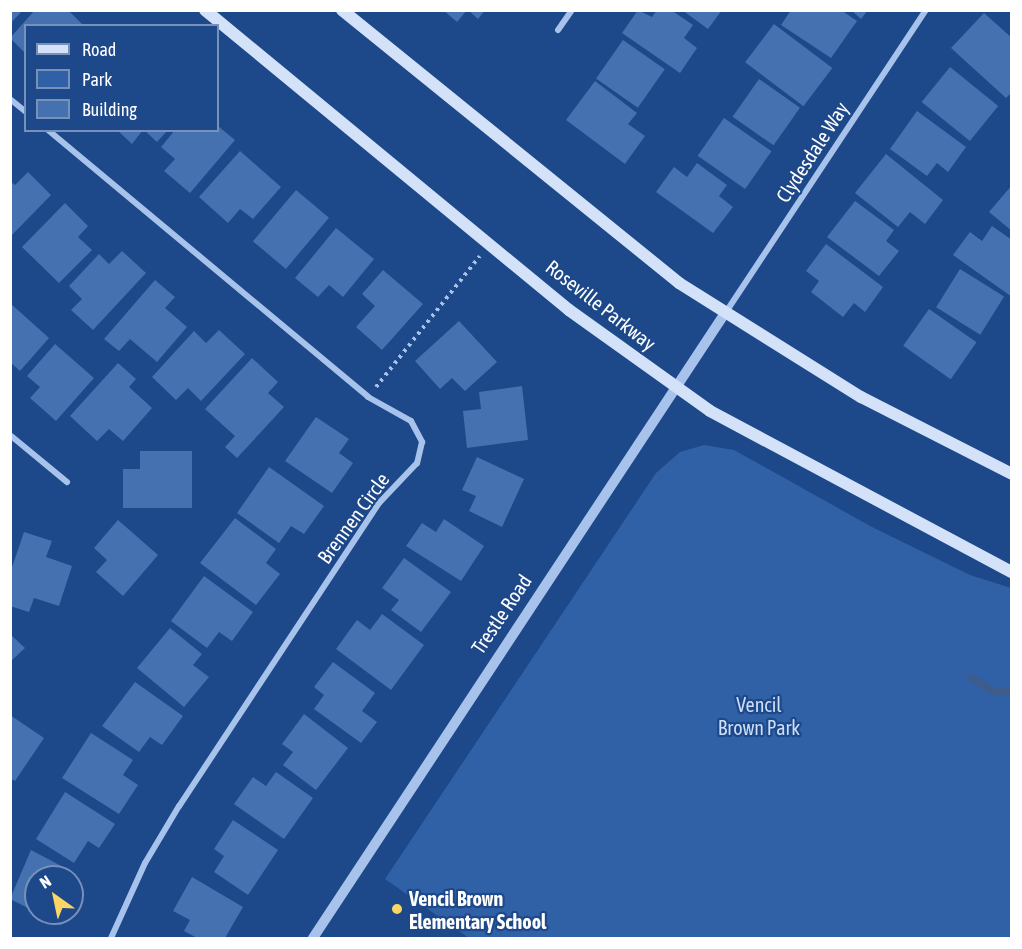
<!DOCTYPE html>
<html>
<head>
<meta charset="utf-8">
<style>
	body { margin:0 }
	#map { position:relative; width:1022px; height:949px; overflow:hidden; background:#1d4889; font-family:"Asap Condensed",sans-serif }
	div>[style] { position:absolute }
	.green>* { inset:0; background:#3061a6 }
	.stream>* { height:7px; margin:-3.5px; padding:0 3.5px; transform-origin:3.5px; border-radius:3.5px; background:#3d5c8b }
	.building>* { inset:0; background:#4571b1; transform-origin:0 0 }
	.path>* { height:4px; margin-top:-2px; transform-origin:0; background:repeating-linear-gradient(90deg,#a7c3ec 0 3px,transparent 0 7.5px) }
	.minor>* { height:6px; margin:-3px; padding:0 3px; transform-origin:3px; border-radius:3px; background:#a7c3ec }
	.tertiary>* { height:10px; margin:-5px; padding:0 5px; transform-origin:5px; border-radius:5px; background:#a7c3ec }
	.secondary>* { height:12px; margin:-6px; padding:0 6px; transform-origin:6px; border-radius:6px; background:#d3e2f9 }
	.dots>* { width:16px; height:16px; translate:-50% -50%; box-sizing:border-box; border:3px solid #1d4889; border-radius:50% }
	span { translate:-50% -50%; white-space:nowrap; text-align:center; line-height:1.15; -webkit-text-stroke:4.5px #1d4889; paint-order:stroke }
	.street-label { font-size:20px; color:#fff }
	.park-label { font-size:20px; color:#ccdef8 }
	.poi-label { font-size:20px; color:#fff; font-weight:700 }
	.left { translate:0 -50%; text-align:left }
	.frame { position:absolute; inset:0; border:12px solid #fff; pointer-events:none }
	.legend { position:absolute; left:24px; top:24px; width:195px; height:108px; box-sizing:border-box; background:#1d4889; border:2px solid #7791b8; margin:0; padding:8px 10px; list-style:none; font-size:18px; color:#fff }
	.legend li { display:flex; align-items:center; gap:12px; height:30px }
	.legend b { width:30px; border:2px solid #7791b8 }
	.north { position:absolute; left:24px; top:865px; width:60px; height:60px; box-sizing:border-box; background:#1d4889; border:2px solid #7791b8; border-radius:50%; rotate:327deg; font-size:16px; font-weight:700; line-height:24px; text-align:center; color:#fff }
	.north::after { content:''; display:block; margin:auto; width:21px; height:27px; background:#fbd665; clip-path:polygon(50% 0,100% 100%,50% 72%,0 100%) }
</style>
</head>
<body>
<div id="map">
	<div class="green">
		<i style="clip-path:polygon(704px 445px,734px 450px,872px 527px,970px 575px,1011px 588px,1011px 938px,469px 938px,385px 879px,656px 473px,680px 452px)"></i>
	</div>
	<div class="stream">
		<i style="left:970px;top:677px;width:27px;rotate:31deg"></i>
		<i style="left:993px;top:691px;width:19px"></i>
	</div>
	<div class="building">
		<i style="clip-path:polygon(10px 10px,23px 10px,10px 24px)"></i>
		<i style="clip-path:polygon(35px 10px,68px 10px,84px 26px,26px 26px,26px 54px,10px 38px)"></i>
		<i style="clip-path:polygon(443px 10px,467px 10px,457px 22px)"></i>
		<i style="clip-path:polygon(468px 10px,485px 10px,478px 19px)"></i>
		<i style="clip-path:polygon(638px 10px,652px 17px,657px 10px,671px 10px,693px 25px,684px 38px,697px 48px,680px 73px,622px 33px)"></i>
		<i style="clip-path:polygon(682px 10px,722px 10px,708px 29px)"></i>
		<i style="clip-path:polygon(791px 10px,841px 10px,857px 21px,831px 58px,781px 25px)"></i>
		<i style="clip-path:polygon(851px 10px,868px 10px,861px 19px)"></i>
		<i style="clip-path:polygon(984px 13px,1012px 38px,1012px 92px,1006px 98px,951px 48px)"></i>
		<i style="left:774px;top:24px;width:73px;height:48px;rotate:37deg"></i>
		<i style="left:623px;top:40px;width:51px;height:47px;rotate:35deg"></i>
		<i style="left:950px;top:67px;width:62px;height:45px;rotate:39deg"></i>
		<i style="left:759px;top:79px;width:50px;height:46px;rotate:35deg"></i>
		<i style="clip-path:polygon(595px 81px,637px 113px,628px 124px,645px 136px,625px 164px,566px 120px)"></i>
		<i style="clip-path:polygon(917px 111px,966px 147px,948px 172px,937px 163px,927px 176px,890px 149px)"></i>
		<i style="left:724px;top:118px;width:58px;height:46px;rotate:35deg"></i>
		<i style="clip-path:polygon(218px 126px,235px 140px,190px 193px,164px 171px,175px 159px,161px 147px,175px 130px,218px 130px)"></i>
		<i style="clip-path:polygon(117px 130px,143px 130px,132px 144px)"></i>
		<i style="clip-path:polygon(144px 130px,168px 130px,157px 142px)"></i>
		<i style="clip-path:polygon(240px 151px,281px 187px,253px 219px,240px 209px,228px 223px,199px 197px)"></i>
		<i style="clip-path:polygon(886px 154px,943px 200px,925px 224px,910px 212px,898px 227px,855px 193px)"></i>
		<i style="clip-path:polygon(697px 163px,727px 185px,719px 196px,733px 207px,713px 233px,656px 192px,674px 167px,687px 177px)"></i>
		<i style="clip-path:polygon(28px 172px,51px 195px,10px 237px,10px 181px,15px 185px)"></i>
		<i style="clip-path:polygon(1012px 185px,1012px 231px,989px 212px)"></i>
		<i style="left:296px;top:190px;width:43px;height:67px;rotate:40deg"></i>
		<i style="clip-path:polygon(855px 201px,894px 230px,886px 241px,899px 251px,879px 276px,827px 237px)"></i>
		<i style="clip-path:polygon(65px 203px,88px 226px,78px 237px,92px 250px,59px 283px,22px 247px)"></i>
		<i style="clip-path:polygon(992px 226px,1012px 240px,1012px 297px,953px 255px,970px 232px,982px 241px)"></i>
		<i style="clip-path:polygon(336px 228px,374px 259px,343px 297px,329px 285px,318px 297px,295px 278px)"></i>
		<i style="clip-path:polygon(826px 244px,883px 287px,865px 312px,854px 303px,843px 317px,811px 292px,819px 281px,806px 271px)"></i>
		<i style="clip-path:polygon(122px 251px,146px 273px,93px 330px,71px 310px,82px 299px,69px 286px,99px 254px,109px 264px)"></i>
		<i style="left:960px;top:269px;width:52px;height:45px;rotate:32deg"></i>
		<i style="clip-path:polygon(383px 270px,423px 304px,382px 350px,356px 327px,375px 306px,362px 294px)"></i>
		<i style="clip-path:polygon(155px 280px,175px 297px,165px 308px,187px 327px,157px 362px,130px 339px,119px 351px,104px 339px)"></i>
		<i style="clip-path:polygon(10px 303px,49px 338px,20px 371px,10px 362px)"></i>
		<i style="left:929px;top:309px;width:58px;height:45px;rotate:35deg"></i>
		<i style="clip-path:polygon(459px 321px,497px 362px,465px 391px,452px 378px,440px 389px,415px 361px)"></i>
		<i style="clip-path:polygon(219px 330px,245px 354px,201px 401px,188px 388px,176px 400px,152px 377px,194px 331px,206px 343px)"></i>
		<i style="clip-path:polygon(55px 344px,94px 378px,56px 421px,30px 398px,40px 387px,27px 376px)"></i>
		<i style="clip-path:polygon(252px 358px,278px 382px,268px 393px,284px 407px,237px 458px,225px 447px,235px 436px,205px 409px)"></i>
		<i style="clip-path:polygon(118px 363px,136px 379px,129px 387px,152px 408px,123px 441px,109px 429px,97px 441px,70px 416px)"></i>
		<i style="clip-path:polygon(522px 386px,528px 440px,467px 448px,463px 411px,481px 409px,479px 392px)"></i>
		<i style="clip-path:polygon(316px 417px,349px 439px,339px 453px,353px 463px,332px 493px,285px 461px)"></i>
		<i style="clip-path:polygon(140px 451px,192px 451px,192px 508px,123px 508px,123px 469px,140px 469px)"></i>
		<i style="clip-path:polygon(477px 457px,524px 479px,502px 527px,469px 511px,476px 496px,462px 490px)"></i>
		<i style="clip-path:polygon(269px 467px,324px 506px,304px 534px,291px 526px,279px 543px,237px 513px)"></i>
		<i style="clip-path:polygon(235px 518px,276px 549px,266px 563px,280px 574px,256px 605px,200px 563px)"></i>
		<i style="clip-path:polygon(444px 519px,484px 546px,461px 581px,406px 546px,422px 523px,436px 532px)"></i>
		<i style="clip-path:polygon(118px 520px,158px 555px,123px 596px,96px 572px,107px 560px,94px 548px)"></i>
		<i style="clip-path:polygon(24px 532px,52px 541px,46px 557px,72px 566px,59px 606px,34px 598px,29px 612px,10px 606px,10px 573px)"></i>
		<i style="clip-path:polygon(404px 558px,451px 592px,421px 632px,391px 610px,399px 600px,382px 588px)"></i>
		<i style="clip-path:polygon(204px 576px,253px 612px,232px 641px,219px 632px,207px 648px,171px 621px)"></i>
		<i style="clip-path:polygon(382px 614px,424px 645px,391px 690px,336px 649px,357px 620px,370px 630px)"></i>
		<i style="clip-path:polygon(170px 628px,202px 654px,193px 665px,209px 677px,184px 707px,137px 668px)"></i>
		<i style="clip-path:polygon(10px 634px,25px 648px,10px 662px)"></i>
		<i style="clip-path:polygon(333px 662px,375px 693px,362px 711px,377px 722px,361px 743px,314px 709px,324px 695px,314px 687px)"></i>
		<i style="clip-path:polygon(135px 682px,183px 716px,162px 745px,150px 737px,139px 752px,102px 726px)"></i>
		<i style="clip-path:polygon(304px 714px,348px 748px,316px 790px,283px 765px,293px 752px,282px 744px)"></i>
		<i style="clip-path:polygon(10px 715px,44px 738px,15px 781px,10px 778px)"></i>
		<i style="clip-path:polygon(91px 733px,133px 760px,123px 775px,138px 785px,119px 814px,62px 778px)"></i>
		<i style="clip-path:polygon(276px 772px,313px 798px,284px 839px,234px 804px,253px 777px,266px 786px)"></i>
		<i style="clip-path:polygon(65px 792px,115px 824px,99px 848px,88px 841px,74px 863px,36px 839px)"></i>
		<i style="clip-path:polygon(233px 820px,278px 850px,248px 895px,214px 872px,224px 856px,214px 849px)"></i>
		<i style="clip-path:polygon(31px 850px,69px 870px,65px 877px,36px 877px,36px 912px,10px 899px)"></i>
		<i style="clip-path:polygon(192px 877px,243px 907px,225px 938px,197px 938px,184px 931px,190px 920px,173px 911px)"></i>
		<i style="clip-path:polygon(37px 913px,67px 913px,61px 925px)"></i>
	</div>
	<div class="path">
		<i style="left:376px;top:387px;width:167px;rotate:-51.6deg"></i>
	</div>
	<div class="minor">
		<i style="left:558px;top:30px;width:24px;rotate:-55deg"></i>
		<i style="left:10px;top:99px;width:21px;rotate:39deg"></i>
		<i style="left:48px;top:130px;width:417px;rotate:39.8deg"></i>
		<i style="left:368px;top:397px;width:49px;rotate:29.2deg"></i>
		<i style="left:411px;top:421px;width:24px;rotate:62deg"></i>
		<i style="left:422px;top:442px;width:22px;rotate:103deg"></i>
		<i style="left:417px;top:463px;width:55px;rotate:133.5deg"></i>
		<i style="left:379px;top:503px;width:363px;rotate:123.4deg"></i>
		<i style="left:179px;top:806px;width:66px;rotate:120.8deg"></i>
		<i style="left:145px;top:863px;width:82px;rotate:114.4deg"></i>
		<i style="left:726px;top:312px;width:362px;rotate:-56.5deg"></i>
		<i style="left:10px;top:435px;width:74px;rotate:39.5deg"></i>
	</div>
	<div class="tertiary">
		<i style="left:313px;top:938px;width:749px;rotate:-56.61deg"></i>
	</div>
	<div class="secondary">
		<i style="left:205px;top:10px;width:472px;rotate:39.5deg"></i>
		<i style="left:569px;top:310px;width:173px;rotate:35.6deg"></i>
		<i style="left:710px;top:411px;width:342px;rotate:28.1deg"></i>
		<i style="left:342px;top:10px;width:434px;rotate:39deg"></i>
		<i style="left:679px;top:283px;width:215px;rotate:32.1deg"></i>
		<i style="left:861px;top:397px;width:169px;rotate:27deg"></i>
	</div>
	<div class="dots">
		<i style="left:397px;top:909px;background:#fbd665"></i>
	</div>
	<div class="street-label">
		<span style="left:812px;top:152px;rotate:-57deg">Clydesdale Way</span>
		<span style="left:601px;top:305px;rotate:38deg">Roseville Parkway</span>
		<span style="left:353px;top:518px;rotate:-54deg">Brennen Circle</span>
		<span style="left:501px;top:614px;rotate:-56deg">Trestle Road</span>
	</div>
	<div class="park-label">
		<span style="left:759px;top:716px">Vencil<br>Brown Park</span>
	</div>
	<div class="poi-label">
		<span class="left" style="left:409px;top:910px">Vencil Brown<br>Elementary School</span>
	</div>
	<div class="frame"></div>
	<ul class="legend">
	<li><b style="height:8px;background:#d3e2f9"></b>Road</li>
	<li><b style="height:16px;background:#3061a6"></b>Park</li>
	<li><b style="height:16px;background:#4571b1"></b>Building</li>
	</ul>
	<div class="north">N</div>
</div>
</body>
</html>
